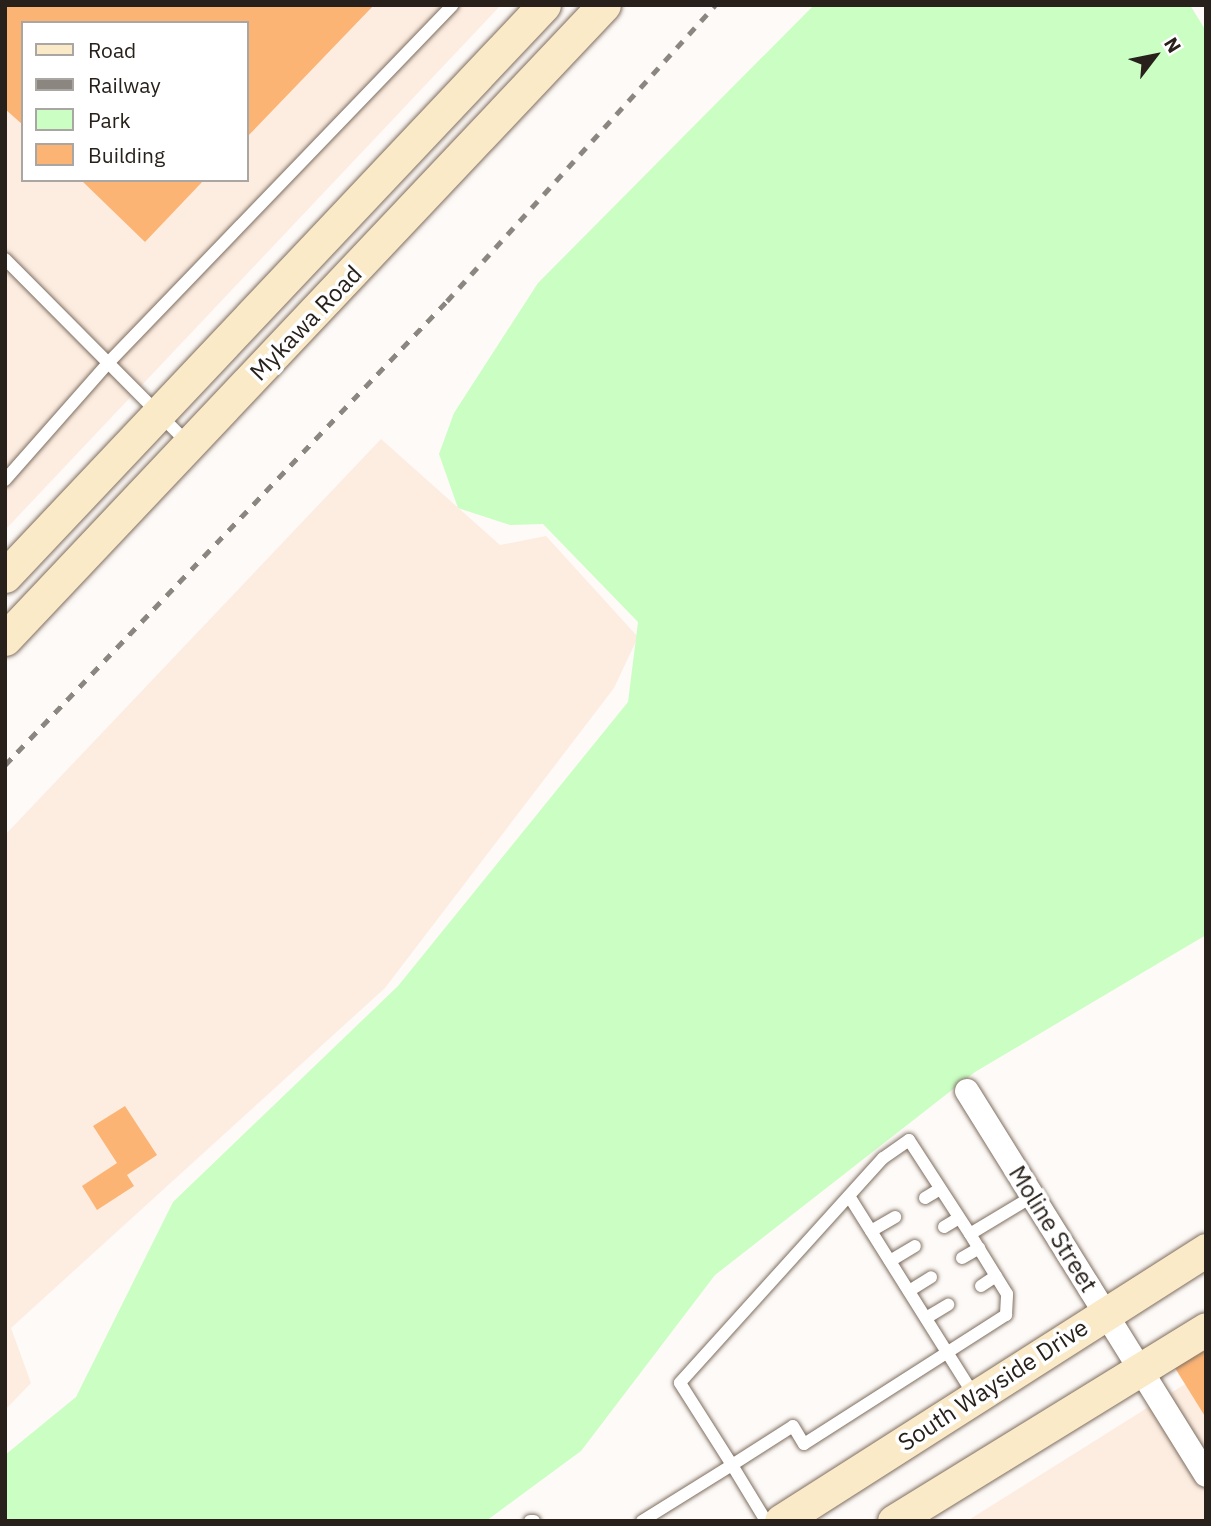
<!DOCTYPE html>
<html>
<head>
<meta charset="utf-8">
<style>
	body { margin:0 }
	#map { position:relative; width:1211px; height:1526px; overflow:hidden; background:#fefaf7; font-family:"IBM Plex Sans",sans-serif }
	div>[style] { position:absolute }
	.built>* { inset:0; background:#fdede1 }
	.green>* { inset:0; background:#cafec3 }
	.building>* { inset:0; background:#fcb475 }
	.roads { filter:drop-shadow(0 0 2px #7e6e60) drop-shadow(0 0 2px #7e6e60) }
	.lane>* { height:12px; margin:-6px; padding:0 6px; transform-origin:6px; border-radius:6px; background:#fff }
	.street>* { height:24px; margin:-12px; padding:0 12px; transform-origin:12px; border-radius:12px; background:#fff }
	.secondary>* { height:33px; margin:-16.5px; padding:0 16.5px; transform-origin:16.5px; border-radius:16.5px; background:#fbeac8 }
	.rail>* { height:5px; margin-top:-2.5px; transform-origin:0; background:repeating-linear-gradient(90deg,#8c8681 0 9px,transparent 0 18px) }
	span { translate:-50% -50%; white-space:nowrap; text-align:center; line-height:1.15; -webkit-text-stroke:7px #fff; paint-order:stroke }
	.street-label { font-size:24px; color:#28211b }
	.frame { position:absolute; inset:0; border:7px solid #28211b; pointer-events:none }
	.legend { position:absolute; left:21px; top:21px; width:228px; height:161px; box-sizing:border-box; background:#fff; border:2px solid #a9a6a4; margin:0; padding:9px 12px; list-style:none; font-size:21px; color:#28211b }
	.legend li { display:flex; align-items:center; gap:14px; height:35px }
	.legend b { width:35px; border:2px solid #a9a6a4 }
	.north { position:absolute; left:1120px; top:21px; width:70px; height:70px; -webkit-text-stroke:5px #fff; paint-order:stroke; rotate:58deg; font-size:19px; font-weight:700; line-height:28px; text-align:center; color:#28211b }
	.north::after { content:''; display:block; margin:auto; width:24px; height:32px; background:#28211b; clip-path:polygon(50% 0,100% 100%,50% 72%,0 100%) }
</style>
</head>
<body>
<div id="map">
	<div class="built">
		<i style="clip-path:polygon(evenodd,5px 5px,501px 5px,5px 530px,5px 5px,23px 23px,247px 23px,247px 180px,23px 180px,23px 23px)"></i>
		<i style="clip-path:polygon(381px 439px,500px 545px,546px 536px,638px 637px,614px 688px,385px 988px,11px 1328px,31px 1383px,5px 1410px,5px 835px)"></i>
		<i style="clip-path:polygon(1206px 1371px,1206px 1521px,967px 1521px)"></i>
	</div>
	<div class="green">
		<i style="clip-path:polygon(814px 5px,1190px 5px,1206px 31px,1206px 935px,975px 1072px,715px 1275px,581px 1451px,486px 1521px,5px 1521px,5px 1455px,76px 1397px,173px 1202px,398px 986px,628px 702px,638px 622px,543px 524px,510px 525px,458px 508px,439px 454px,454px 413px,538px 283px)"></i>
	</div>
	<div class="building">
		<i style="clip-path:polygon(5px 5px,374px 5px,247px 137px,247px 23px,23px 23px,23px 125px,5px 109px)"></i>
		<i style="clip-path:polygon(81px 180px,204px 180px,145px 242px)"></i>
		<i style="clip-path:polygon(125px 1106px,157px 1155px,127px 1175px,134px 1186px,97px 1210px,82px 1186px,117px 1163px,93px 1126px)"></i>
		<i style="clip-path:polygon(1206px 1350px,1206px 1418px,1175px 1368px)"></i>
	</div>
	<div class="roads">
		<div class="lane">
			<i style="left:5px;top:259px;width:258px;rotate:45.2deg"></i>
			<i style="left:5px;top:480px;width:159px;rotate:-48.6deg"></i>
			<i style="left:110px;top:361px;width:494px;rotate:-46.1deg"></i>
			<i style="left:849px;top:1196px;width:237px;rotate:57.9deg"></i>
			<i style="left:925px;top:1198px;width:17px;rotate:-31deg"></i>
			<i style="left:944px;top:1227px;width:17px;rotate:-31deg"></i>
			<i style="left:871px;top:1231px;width:28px;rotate:-30deg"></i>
			<i style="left:970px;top:1234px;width:112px;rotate:-123deg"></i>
			<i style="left:909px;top:1140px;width:32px;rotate:145deg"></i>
			<i style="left:883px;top:1158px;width:303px;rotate:132.1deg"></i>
			<i style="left:680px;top:1383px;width:97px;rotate:57.6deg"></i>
			<i style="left:732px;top:1465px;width:72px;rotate:-32.6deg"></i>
			<i style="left:793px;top:1426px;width:21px;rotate:59deg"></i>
			<i style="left:804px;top:1444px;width:240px;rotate:-32.6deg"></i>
			<i style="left:1006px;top:1315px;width:21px;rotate:-87deg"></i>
			<i style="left:1007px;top:1294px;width:70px;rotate:-121.7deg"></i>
			<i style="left:970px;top:1234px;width:74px;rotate:-31.1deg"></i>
			<i style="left:962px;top:1258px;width:20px;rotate:-30deg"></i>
			<i style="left:890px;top:1261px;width:29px;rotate:-31deg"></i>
			<i style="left:981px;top:1286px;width:18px;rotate:-34deg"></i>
			<i style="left:909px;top:1291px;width:26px;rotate:-32deg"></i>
			<i style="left:926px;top:1318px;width:26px;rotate:-31deg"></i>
			<i style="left:530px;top:1521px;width:4px"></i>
			<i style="left:642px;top:1521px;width:106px;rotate:-31.9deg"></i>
			<i style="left:732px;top:1465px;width:66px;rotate:58.7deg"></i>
		</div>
		<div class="street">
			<i style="left:967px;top:1091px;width:452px;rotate:58.1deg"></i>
		</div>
		<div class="secondary">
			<i style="left:5px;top:576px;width:785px;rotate:-46.65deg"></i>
			<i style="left:5px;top:639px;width:872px;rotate:-46.63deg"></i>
			<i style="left:781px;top:1521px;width:504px;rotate:-32.52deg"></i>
			<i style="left:894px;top:1521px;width:366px;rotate:-31.6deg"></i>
		</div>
	</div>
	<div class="rail">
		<i style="left:5px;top:765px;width:641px;rotate:-46.39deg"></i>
		<i style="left:447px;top:301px;width:399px;rotate:-47.8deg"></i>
	</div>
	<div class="street-label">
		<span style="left:306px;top:323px;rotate:-46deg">Mykawa Road</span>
		<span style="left:1053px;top:1229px;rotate:58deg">Moline Street</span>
		<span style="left:993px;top:1385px;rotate:-33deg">South Wayside Drive</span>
	</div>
	<div class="frame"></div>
	<ul class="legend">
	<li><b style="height:9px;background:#fbeac8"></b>Road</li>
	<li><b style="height:9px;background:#8c8681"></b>Railway</li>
	<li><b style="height:19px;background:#cafec3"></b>Park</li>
	<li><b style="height:19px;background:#fcb475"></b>Building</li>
	</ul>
	<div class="north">N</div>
</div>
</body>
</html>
